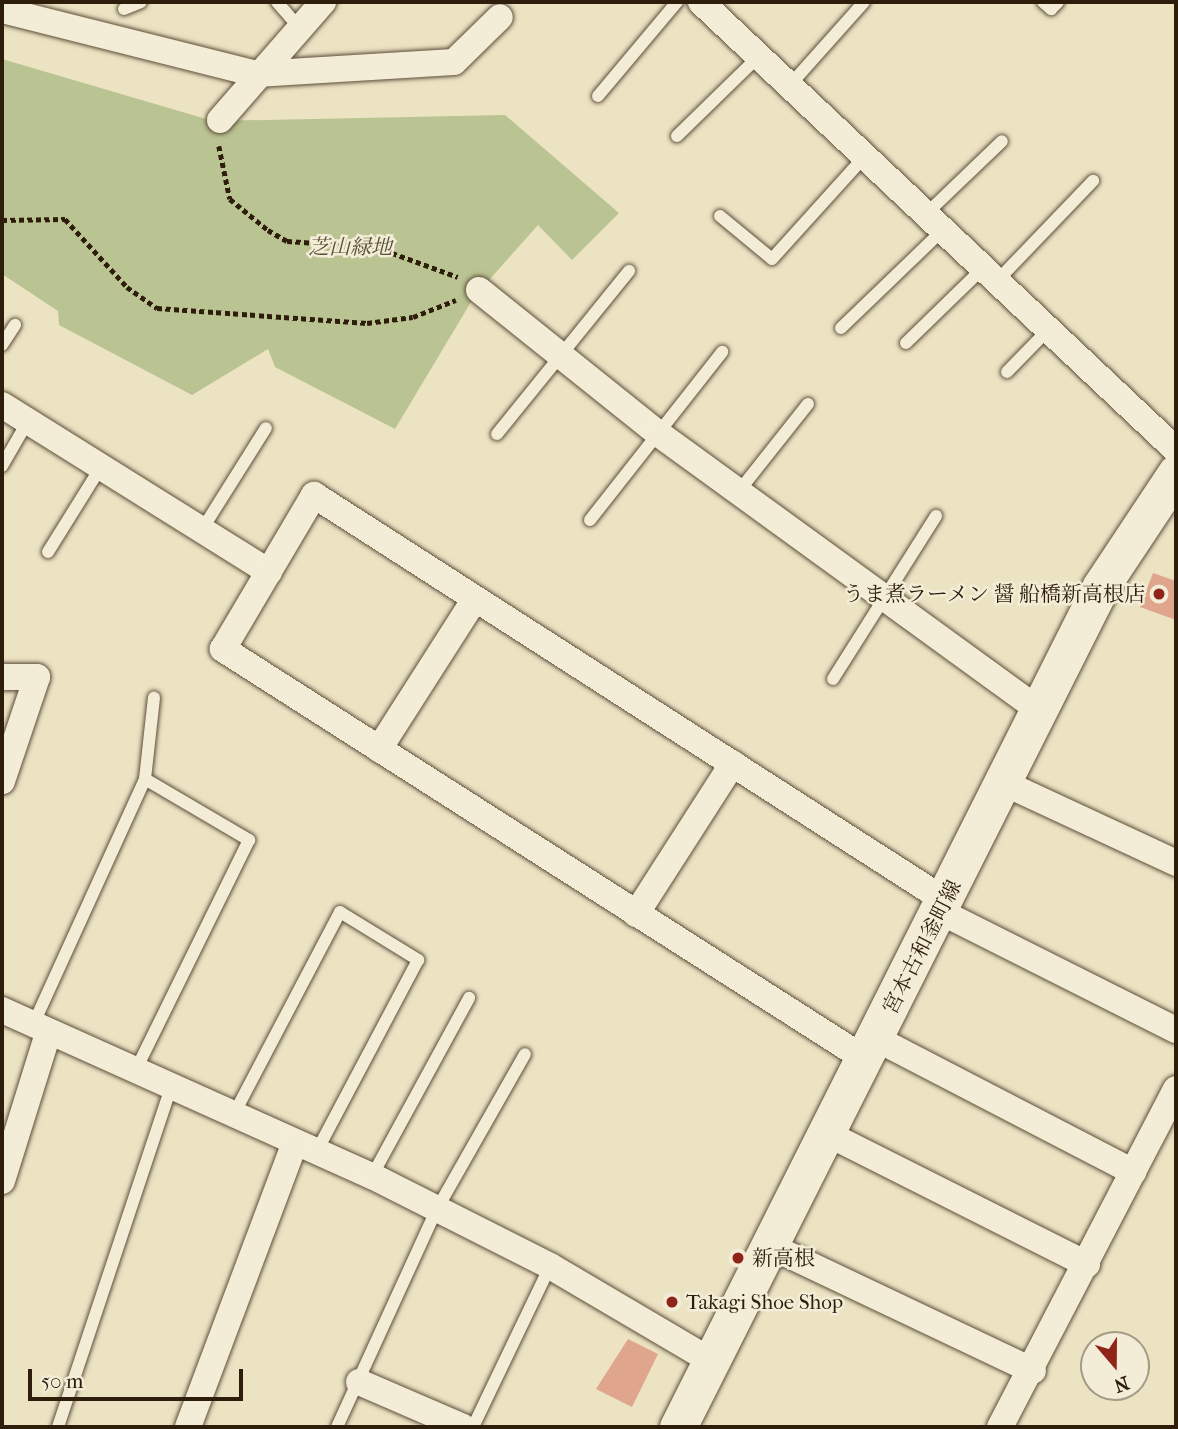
<!DOCTYPE html>
<html>
<head>
<meta charset="utf-8">
<style>
	body { margin:0 }
	#map { position:relative; width:1178px; height:1429px; overflow:hidden; background:#ece3c3; font-family:"IM FELL French Canon","Noto Serif JP",serif }
	div>[style] { position:absolute }
	.green>* { inset:0; background:#bac392 }
	.building>* { inset:0; background:#e0a58d }
	.path>* { height:4.5px; margin-top:-2.25px; transform-origin:0; background:repeating-linear-gradient(90deg,#2f1d0c 0 5px,transparent 0 8.5px) }
	.roads { filter:drop-shadow(0 0 2px #5e4e3a) drop-shadow(0 0 2px #5e4e3a) }
	.lane>* { height:12px; margin:-6px; padding:0 6px; transform-origin:6px; border-radius:6px; background:#f3edd8 }
	.street>* { height:26px; margin:-13px; padding:0 13px; transform-origin:13px; border-radius:13px; background:#f3edd8 }
	.secondary>* { height:37px; margin:-18.5px; padding:0 18.5px; transform-origin:18.5px; border-radius:18.5px; background:#f3edd8 }
	.dots>* { width:19px; height:19px; translate:-50% -50%; box-sizing:border-box; border:4px solid #f3edd8; border-radius:50% }
	span { translate:-50% -50%; white-space:nowrap; text-align:center; line-height:1.15; -webkit-text-stroke:5px #f3edd8; paint-order:stroke }
	.park-label { font-size:21px; color:#594f34; font-style:italic }
	.poi-label { font-size:21px; color:#2f1d0c }
	.right { translate:-100% -50%; text-align:right }
	.left { translate:0 -50%; text-align:left }
	.street-label { font-size:21px; color:#2f1d0c }
	.frame { position:absolute; inset:0; border:4px solid #2f1d0c; pointer-events:none }
	.north { position:absolute; left:1080px; top:1331px; width:70px; height:70px; box-sizing:border-box; background:#f3edd8; border:2px solid #a59a86; border-radius:50%; rotate:160deg; font-size:19px; font-weight:700; line-height:28px; text-align:center; color:#2f1d0c }
	.north::after { content:''; display:block; margin:auto; width:24px; height:32px; background:#8f2418; clip-path:polygon(50% 0,100% 100%,50% 72%,0 100%) }
	.scale { position:absolute; left:28px; top:1369px; width:215px; height:32px; box-sizing:border-box; border:4px solid #2f1d0c; border-top:0; padding-left:9px; font-size:21px; line-height:24px; white-space:nowrap; color:#2f1d0c; -webkit-text-stroke:5px #f3edd8; paint-order:stroke }
</style>
</head>
<body>
<div id="map">
	<div class="green">
		<i style="clip-path:polygon(2px 59px,213px 121px,505px 115px,619px 213px,572px 260px,538px 225px,474px 297px,395px 429px,275px 367px,268px 349px,192px 395px,59px 325px,58px 311px,2px 274px)"></i>
	</div>
	<div class="building">
		<i style="clip-path:polygon(1153px 573px,1176px 581px,1176px 620px,1140px 607px)"></i>
		<i style="clip-path:polygon(628px 1339px,658px 1354px,632px 1407px,596px 1389px)"></i>
	</div>
	<div class="path">
		<i style="left:219px;top:146px;width:54px;rotate:78.3deg"></i>
		<i style="left:230px;top:199px;width:49px;rotate:39.2deg"></i>
		<i style="left:268px;top:230px;width:22px;rotate:30deg"></i>
		<i style="left:287px;top:241px;width:89px;rotate:3.9deg"></i>
		<i style="left:376px;top:247px;width:87px;rotate:20.1deg"></i>
		<i style="left:2px;top:220px;width:63px;rotate:-0.9deg"></i>
		<i style="left:65px;top:219px;width:92px;rotate:47.6deg"></i>
		<i style="left:127px;top:287px;width:37px;rotate:35deg"></i>
		<i style="left:157px;top:308px;width:211px;rotate:4.1deg"></i>
		<i style="left:367px;top:323px;width:46px;rotate:-7.4deg"></i>
		<i style="left:413px;top:317px;width:46px;rotate:-21.6deg"></i>
	</div>
	<div class="roads">
		<div class="lane">
			<i style="left:277px;top:2px;width:33px;rotate:49deg"></i>
			<i style="left:1043px;top:2px;width:11px;rotate:41deg"></i>
			<i style="left:1051px;top:9px;width:10px;rotate:-45deg"></i>
			<i style="left:124px;top:9px;width:18px;rotate:-22deg"></i>
			<i style="left:790px;top:85px;width:111px;rotate:-48.3deg"></i>
			<i style="left:598px;top:96px;width:123px;rotate:-50deg"></i>
			<i style="left:677px;top:136px;width:115px;rotate:-44.3deg"></i>
			<i style="left:926px;top:214px;width:105px;rotate:-43.8deg"></i>
			<i style="left:720px;top:216px;width:67px;rotate:39.6deg"></i>
			<i style="left:772px;top:259px;width:139px;rotate:-47.9deg"></i>
			<i style="left:997px;top:281px;width:139px;rotate:-46.2deg"></i>
			<i style="left:841px;top:328px;width:141px;rotate:-43.9deg"></i>
			<i style="left:906px;top:343px;width:107px;rotate:-44.2deg"></i>
			<i style="left:2px;top:345px;width:24px;rotate:-57deg"></i>
			<i style="left:1007px;top:372px;width:60px;rotate:-45.7deg"></i>
			<i style="left:497px;top:434px;width:210px;rotate:-51deg"></i>
			<i style="left:2px;top:466px;width:52px;rotate:-60deg"></i>
			<i style="left:739px;top:491px;width:111px;rotate:-51.6deg"></i>
			<i style="left:590px;top:520px;width:214px;rotate:-51.8deg"></i>
			<i style="left:203px;top:528px;width:118px;rotate:-57.8deg"></i>
			<i style="left:48px;top:552px;width:100px;rotate:-58.1deg"></i>
			<i style="left:833px;top:679px;width:193px;rotate:-57.7deg"></i>
			<i style="left:145px;top:779px;width:82px;rotate:-83.7deg"></i>
			<i style="left:33px;top:1025px;width:270px;rotate:-65.5deg"></i>
			<i style="left:145px;top:779px;width:121px;rotate:30.4deg"></i>
			<i style="left:249px;top:840px;width:256px;rotate:116.2deg"></i>
			<i style="left:234px;top:1114px;width:228px;rotate:-62.3deg"></i>
			<i style="left:340px;top:912px;width:92px;rotate:31.6deg"></i>
			<i style="left:418px;top:960px;width:218px;rotate:117.9deg"></i>
			<i style="left:372px;top:1176px;width:203px;rotate:-61.4deg"></i>
			<i style="left:58px;top:1427px;width:357px;rotate:-71.6deg"></i>
			<i style="left:337px;top:1427px;width:240px;rotate:-65.4deg"></i>
			<i style="left:437px;top:1209px;width:178px;rotate:-60.4deg"></i>
			<i style="left:473px;top:1427px;width:178px;rotate:-64.4deg"></i>
		</div>
		<div class="street">
			<i style="left:701px;top:2px;width:653px;rotate:43.32deg"></i>
			<i style="left:2px;top:10px;width:262px;rotate:14.1deg"></i>
			<i style="left:256px;top:74px;width:198px;rotate:-3.5deg"></i>
			<i style="left:454px;top:62px;width:64px;rotate:-44.4deg"></i>
			<i style="left:220px;top:120px;width:157px;rotate:-48.9deg"></i>
			<i style="left:479px;top:290px;width:231px;rotate:38.7deg"></i>
			<i style="left:659px;top:434px;width:471px;rotate:36deg"></i>
			<i style="left:2px;top:405px;width:315px;rotate:32deg"></i>
			<i style="left:2px;top:677px;width:35px"></i>
			<i style="left:37px;top:677px;width:110px;rotate:108.6deg"></i>
			<i style="left:379px;top:749px;width:178px;rotate:-57.4deg"></i>
			<i style="left:1004px;top:783px;width:190px;rotate:24.9deg"></i>
			<i style="left:941px;top:912px;width:263px;rotate:26.7deg"></i>
			<i style="left:636px;top:914px;width:179px;rotate:-57.3deg"></i>
			<i style="left:2px;top:1010px;width:406px;rotate:24.2deg"></i>
			<i style="left:372px;top:1176px;width:199px;rotate:26.8deg"></i>
			<i style="left:550px;top:1266px;width:187px;rotate:30.5deg"></i>
			<i style="left:875px;top:1038px;width:291px;rotate:27.4deg"></i>
			<i style="left:865px;top:1059px;width:762px;rotate:-147.44deg"></i>
			<i style="left:223px;top:649px;width:179px;rotate:-59.4deg"></i>
			<i style="left:314px;top:495px;width:751px;rotate:32.72deg"></i>
			<i style="left:828px;top:1134px;width:290px;rotate:26.7deg"></i>
			<i style="left:2px;top:1181px;width:155px;rotate:-72.7deg"></i>
			<i style="left:770px;top:1246px;width:291px;rotate:25.4deg"></i>
			<i style="left:359px;top:1382px;width:113px;rotate:23.4deg"></i>
			<i style="left:188px;top:1427px;width:304px;rotate:-69.4deg"></i>
			<i style="left:1000px;top:1427px;width:381px;rotate:-62.5deg"></i>
		</div>
		<div class="secondary">
			<i style="left:678px;top:1427px;width:941px;rotate:-63.3deg"></i>
			<i style="left:1101px;top:586px;width:136px;rotate:-56.4deg"></i>
		</div>
	</div>
	<div class="dots">
		<i style="left:1159px;top:594px;background:#8f2418"></i>
		<i style="left:738px;top:1258px;background:#8f2418"></i>
		<i style="left:672px;top:1302px;background:#8f2418"></i>
	</div>
	<div class="park-label">
		<span style="left:350px;top:247px">芝山緑地</span>
	</div>
	<div class="poi-label">
		<span class="right" style="left:1145px;top:594px">うま煮ラーメン 醤 船橋新高根店</span>
		<span class="left" style="left:752px;top:1258px">新高根</span>
		<span class="left" style="left:686px;top:1302px">Takagi Shoe Shop</span>
	</div>
	<div class="street-label">
		<span style="left:922px;top:947px;rotate:-63deg">宮本古和釜町線</span>
	</div>
	<div class="frame"></div>
	<div class="north">N</div>
	<div class="scale">50 m</div>
</div>
</body>
</html>
